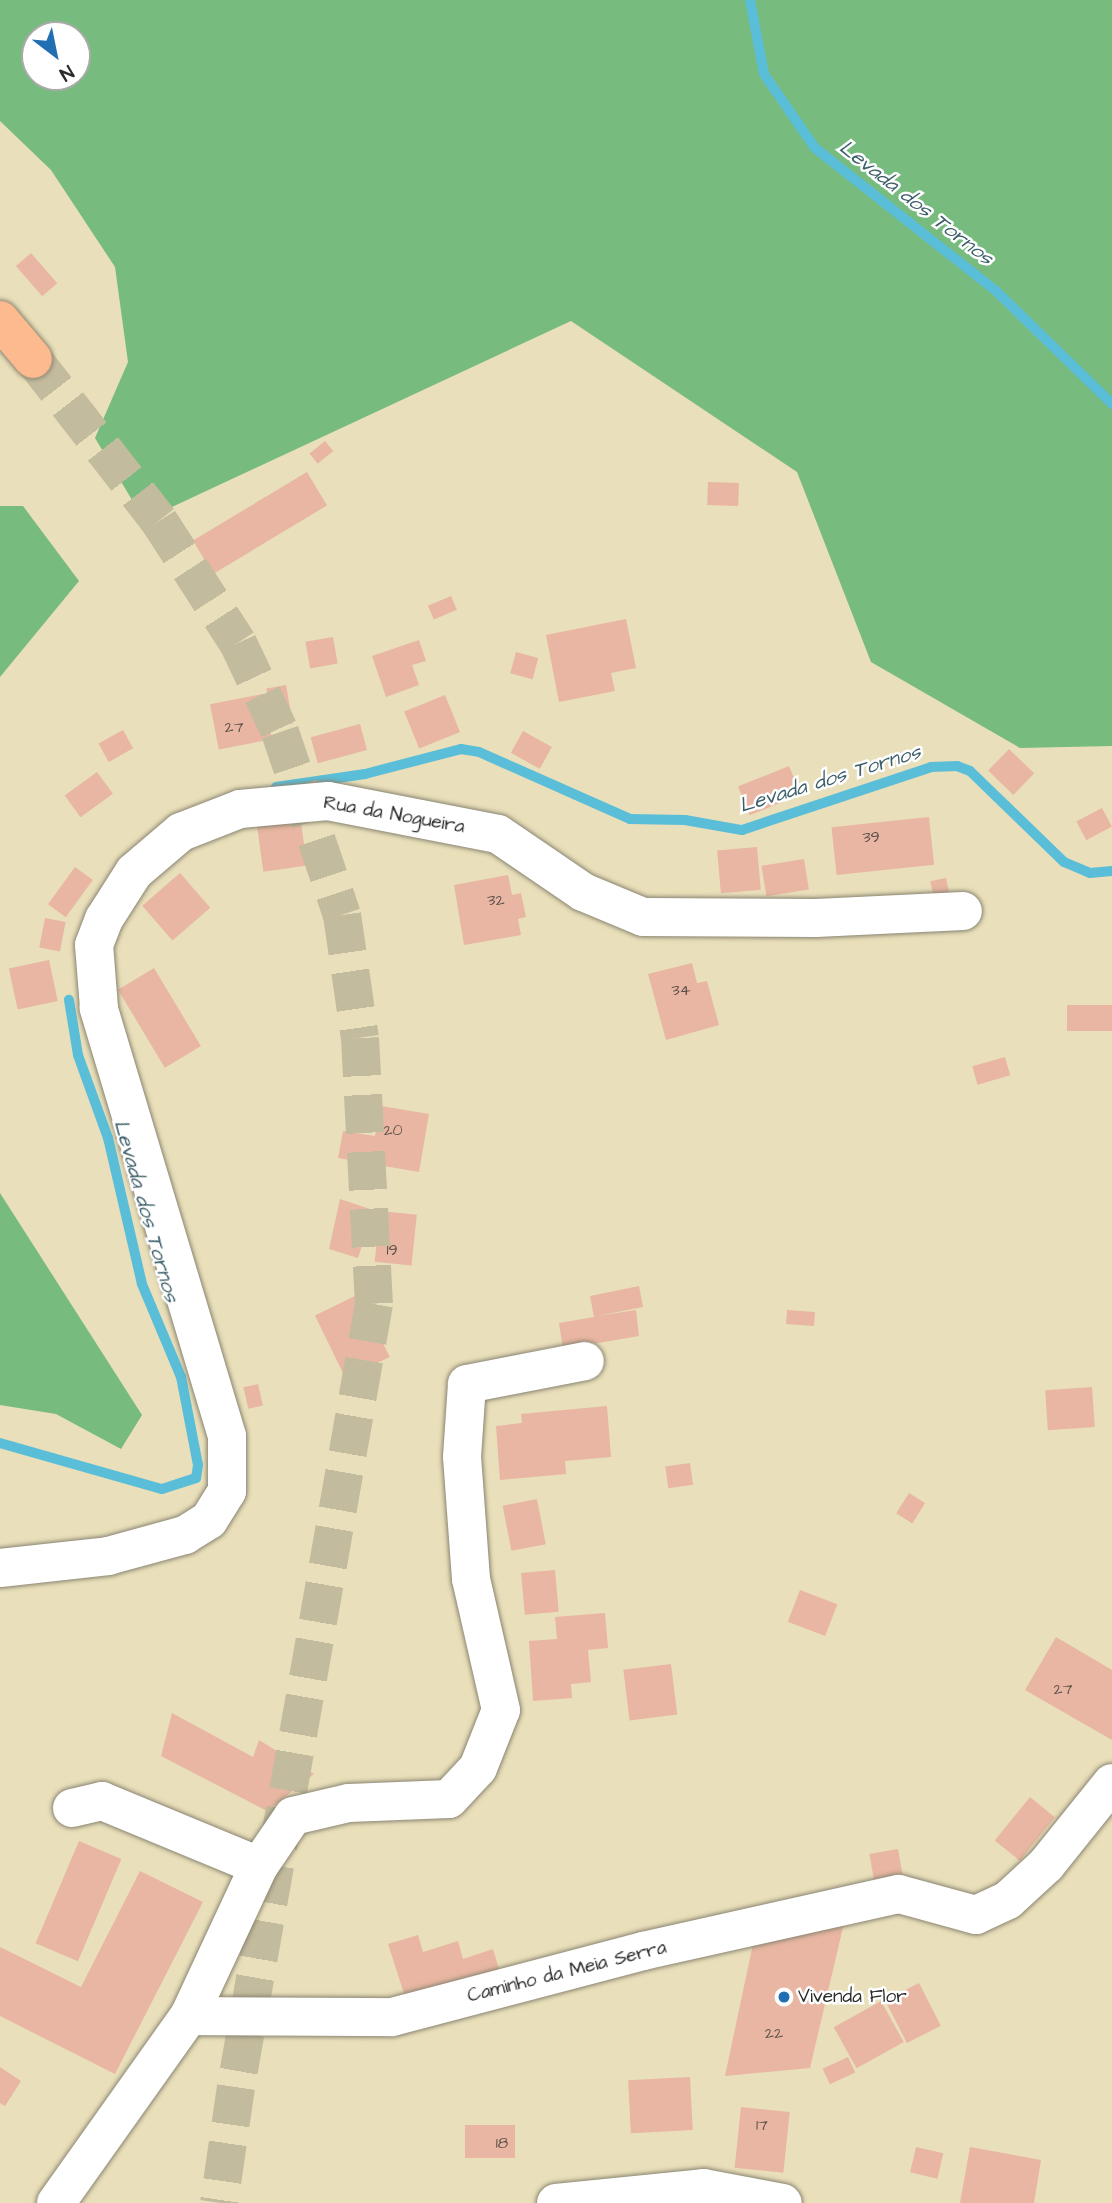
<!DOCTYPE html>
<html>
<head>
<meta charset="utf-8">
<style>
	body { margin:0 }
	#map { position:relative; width:1112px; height:2203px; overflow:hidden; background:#e9dfba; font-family:"Architects Daughter",sans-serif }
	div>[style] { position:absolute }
	.forest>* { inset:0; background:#78bb7e }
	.stream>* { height:10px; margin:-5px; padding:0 5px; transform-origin:5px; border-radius:5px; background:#5abed8 }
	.building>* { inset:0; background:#e8b6a2; transform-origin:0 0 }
	.major-tunnel>* { height:38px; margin-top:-19px; transform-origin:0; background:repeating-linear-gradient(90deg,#c3bb9d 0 38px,transparent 0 57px) }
	.roads { filter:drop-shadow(0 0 2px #8a8572) drop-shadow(0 0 2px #8a8572) }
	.minor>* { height:38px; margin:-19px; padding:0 19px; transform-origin:19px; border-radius:19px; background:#fff }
	.major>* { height:38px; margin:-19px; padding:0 19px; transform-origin:19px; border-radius:19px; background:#fcba8e }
	.dots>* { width:19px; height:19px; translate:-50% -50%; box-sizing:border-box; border:4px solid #fff; border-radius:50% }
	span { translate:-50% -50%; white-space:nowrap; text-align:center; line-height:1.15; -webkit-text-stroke:5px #fff; paint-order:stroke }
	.number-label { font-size:16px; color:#5a4e49 }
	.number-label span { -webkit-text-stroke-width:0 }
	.street-label { font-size:19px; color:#2b2b2b }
	.poi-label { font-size:19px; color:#2b2b2b }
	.left { translate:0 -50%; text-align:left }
	.water-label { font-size:21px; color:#3b5e68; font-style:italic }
	.north { position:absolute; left:21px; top:21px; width:70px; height:70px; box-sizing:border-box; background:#fff; border:2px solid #aaa; border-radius:50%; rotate:148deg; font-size:19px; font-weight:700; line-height:28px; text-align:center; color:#2b2b2b }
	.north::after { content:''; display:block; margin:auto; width:24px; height:32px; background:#1f6fb2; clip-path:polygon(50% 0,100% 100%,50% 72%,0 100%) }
</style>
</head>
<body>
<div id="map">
	<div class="forest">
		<i style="clip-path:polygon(evenodd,0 0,1112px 0,1112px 746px,1020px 748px,871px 662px,797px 472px,571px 321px,144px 520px,95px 438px,128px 362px,115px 267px,51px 170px,0 121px,0 0,77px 35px,77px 77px,35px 77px,35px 35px,77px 35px)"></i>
		<i style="clip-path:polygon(0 506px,23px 506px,79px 581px,0 677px)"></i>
		<i style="clip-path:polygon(0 1193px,142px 1415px,121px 1449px,56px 1414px,0 1405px)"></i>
	</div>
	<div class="stream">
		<i style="left:750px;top:0;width:75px;rotate:79.3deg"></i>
		<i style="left:764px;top:74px;width:90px;rotate:55.4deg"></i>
		<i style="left:815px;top:148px;width:231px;rotate:38.3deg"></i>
		<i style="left:996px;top:291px;width:162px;rotate:44.2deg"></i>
		<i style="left:276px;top:787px;width:90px;rotate:-8.3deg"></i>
		<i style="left:365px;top:774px;width:99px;rotate:-14.6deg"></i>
		<i style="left:461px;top:749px;width:18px;rotate:9deg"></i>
		<i style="left:479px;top:752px;width:165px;rotate:23.9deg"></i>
		<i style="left:630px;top:819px;width:55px;rotate:1deg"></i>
		<i style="left:685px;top:820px;width:58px;rotate:10deg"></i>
		<i style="left:742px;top:830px;width:199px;rotate:-18.4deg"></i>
		<i style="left:931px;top:767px;width:26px;rotate:-2deg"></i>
		<i style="left:957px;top:766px;width:14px;rotate:21deg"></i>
		<i style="left:970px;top:771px;width:131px;rotate:44.1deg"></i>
		<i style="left:1064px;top:862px;width:28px;rotate:23deg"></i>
		<i style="left:1090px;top:873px;width:22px;rotate:-5deg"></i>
		<i style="left:0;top:1443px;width:168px;rotate:15.9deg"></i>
		<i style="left:162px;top:1489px;width:36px;rotate:-18deg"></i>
		<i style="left:196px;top:1478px;width:13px;rotate:-81deg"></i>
		<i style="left:198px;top:1465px;width:90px;rotate:-100.9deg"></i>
		<i style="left:181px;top:1377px;width:101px;rotate:-112.8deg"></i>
		<i style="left:142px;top:1284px;width:150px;rotate:-103.1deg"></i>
		<i style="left:108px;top:1138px;width:88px;rotate:-109.9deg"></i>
		<i style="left:78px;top:1055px;width:56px;rotate:-99.3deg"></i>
	</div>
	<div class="building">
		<i style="left:31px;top:253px;width:40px;height:20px;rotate:49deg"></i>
		<i style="left:325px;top:441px;width:13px;height:20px;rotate:51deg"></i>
		<i style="left:307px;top:472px;width:39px;height:133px;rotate:59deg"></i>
		<i style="left:708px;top:482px;width:31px;height:23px;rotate:2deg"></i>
		<i style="left:451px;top:596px;width:15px;height:25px;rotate:67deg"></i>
		<i style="clip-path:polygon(626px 619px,636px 668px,611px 673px,615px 691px,559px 702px,546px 635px)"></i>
		<i style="left:333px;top:637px;width:27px;height:28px;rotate:80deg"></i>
		<i style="clip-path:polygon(419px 640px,426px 661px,412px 665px,419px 685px,386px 697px,372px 656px)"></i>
		<i style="left:516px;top:652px;width:23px;height:22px;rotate:15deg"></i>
		<i style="left:286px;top:685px;width:39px;height:20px;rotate:80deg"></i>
		<i style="left:263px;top:694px;width:46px;height:54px;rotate:79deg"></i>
		<i style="left:445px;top:695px;width:40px;height:44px;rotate:68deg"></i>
		<i style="left:360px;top:724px;width:27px;height:51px;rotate:75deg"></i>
		<i style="left:123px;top:730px;width:21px;height:28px;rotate:61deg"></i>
		<i style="left:523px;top:731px;width:33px;height:25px;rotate:29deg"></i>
		<i style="left:1009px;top:749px;width:35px;height:30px;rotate:44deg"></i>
		<i style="left:789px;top:766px;width:31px;height:55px;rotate:68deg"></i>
		<i style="left:97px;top:772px;width:27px;height:40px;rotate:54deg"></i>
		<i style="left:1102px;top:808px;width:21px;height:29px;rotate:62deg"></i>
		<i style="left:300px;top:816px;width:50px;height:44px;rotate:82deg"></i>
		<i style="left:929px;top:817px;width:48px;height:98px;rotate:84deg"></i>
		<i style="left:757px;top:847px;width:43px;height:40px;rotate:85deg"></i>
		<i style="left:804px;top:859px;width:31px;height:43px;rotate:81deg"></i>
		<i style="left:75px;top:867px;width:22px;height:46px;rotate:36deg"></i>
		<i style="left:180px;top:873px;width:46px;height:50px;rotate:49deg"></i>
		<i style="clip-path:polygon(508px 875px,512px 895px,521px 893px,526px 917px,518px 919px,521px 935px,464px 945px,454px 885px)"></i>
		<i style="left:946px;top:878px;width:24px;height:16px;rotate:78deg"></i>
		<i style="left:45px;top:918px;width:21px;height:30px;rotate:11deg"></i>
		<i style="left:49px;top:960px;width:42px;height:41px;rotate:78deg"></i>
		<i style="clip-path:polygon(692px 963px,697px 983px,707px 981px,719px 1025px,666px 1040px,648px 974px)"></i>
		<i style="left:154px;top:968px;width:91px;height:42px;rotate:59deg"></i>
		<i style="left:1112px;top:1005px;width:26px;height:45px;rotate:90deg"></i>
		<i style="left:1005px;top:1057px;width:19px;height:34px;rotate:74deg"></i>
		<i style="clip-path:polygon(381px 1106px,429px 1114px,419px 1172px,338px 1158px,343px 1131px,375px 1136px)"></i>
		<i style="clip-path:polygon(340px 1199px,373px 1210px,358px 1258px,329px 1249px)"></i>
		<i style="left:380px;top:1211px;width:37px;height:51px;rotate:6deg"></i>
		<i style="clip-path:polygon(639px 1286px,643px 1307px,597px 1316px,636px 1310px,639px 1336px,563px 1349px,559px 1323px,594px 1317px,590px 1296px)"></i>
		<i style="left:359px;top:1294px;width:70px;height:49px;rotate:64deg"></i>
		<i style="left:787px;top:1310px;width:28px;height:14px;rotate:4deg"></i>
		<i style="left:258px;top:1384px;width:22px;height:15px;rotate:77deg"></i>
		<i style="left:1092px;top:1387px;width:40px;height:47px;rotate:86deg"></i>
		<i style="clip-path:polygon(607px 1406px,611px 1457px,565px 1461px,566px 1474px,500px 1480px,496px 1426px,522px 1423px,521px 1414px)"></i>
		<i style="left:690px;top:1463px;width:22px;height:25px;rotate:82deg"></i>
		<i style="left:909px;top:1493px;width:19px;height:24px;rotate:32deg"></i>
		<i style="left:537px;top:1499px;width:46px;height:35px;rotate:79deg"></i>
		<i style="left:555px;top:1570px;width:42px;height:34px;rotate:85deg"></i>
		<i style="left:800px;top:1590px;width:40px;height:34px;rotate:21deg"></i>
		<i style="clip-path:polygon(605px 1613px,608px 1648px,588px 1650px,591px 1682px,571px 1684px,572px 1698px,533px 1701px,529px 1641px,557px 1639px,555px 1617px)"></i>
		<i style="clip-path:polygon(1056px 1637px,1112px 1670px,1112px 1740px,1025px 1690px)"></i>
		<i style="left:671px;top:1664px;width:51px;height:48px;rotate:83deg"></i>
		<i style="clip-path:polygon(172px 1713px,253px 1757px,259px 1740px,314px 1774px,267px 1811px,161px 1756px)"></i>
		<i style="left:1030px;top:1797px;width:32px;height:56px;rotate:39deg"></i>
		<i style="left:79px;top:1841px;width:46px;height:111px;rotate:23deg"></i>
		<i style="left:898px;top:1849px;width:27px;height:29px;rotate:80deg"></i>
		<i style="clip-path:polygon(140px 1871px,203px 1902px,115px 2074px,0 2016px,0 1947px,81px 1987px)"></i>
		<i style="clip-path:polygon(848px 1906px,810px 2068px,725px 2076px,757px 1925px)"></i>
		<i style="clip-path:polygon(418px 1935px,423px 1952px,458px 1941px,463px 1959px,493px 1949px,501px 1976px,408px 2006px,388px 1944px)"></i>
		<i style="left:919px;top:1983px;width:48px;height:38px;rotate:63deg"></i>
		<i style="left:881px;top:2001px;width:47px;height:54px;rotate:61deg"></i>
		<i style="left:848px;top:2057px;width:17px;height:28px;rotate:65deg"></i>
		<i style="clip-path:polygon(0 2067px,21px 2081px,5px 2106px,0 2103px)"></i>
		<i style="left:690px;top:2077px;width:53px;height:62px;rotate:87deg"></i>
		<i style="left:741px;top:2107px;width:49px;height:61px;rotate:6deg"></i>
		<i style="left:515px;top:2125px;width:33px;height:50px;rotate:90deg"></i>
		<i style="left:916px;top:2147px;width:28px;height:26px;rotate:13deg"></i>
		<i style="clip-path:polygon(970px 2147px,1041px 2160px,1034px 2203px,960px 2203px)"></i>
	</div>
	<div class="major-tunnel">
		<i style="left:33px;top:359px;width:205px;rotate:52.1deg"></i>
		<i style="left:159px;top:521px;width:145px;rotate:57.1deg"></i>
		<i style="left:238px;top:643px;width:98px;rotate:64.7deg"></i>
		<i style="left:280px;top:732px;width:193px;rotate:71.3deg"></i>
		<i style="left:342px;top:915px;width:124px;rotate:81.7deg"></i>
		<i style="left:360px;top:1038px;width:266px;rotate:87deg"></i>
		<i style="left:374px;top:1304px;width:795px;rotate:100deg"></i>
		<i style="left:236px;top:2087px;width:117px;rotate:98.3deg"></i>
	</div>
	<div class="roads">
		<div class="minor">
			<i style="left:0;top:1568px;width:109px;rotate:-6.3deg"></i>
			<i style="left:108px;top:1556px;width:80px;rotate:-15.3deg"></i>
			<i style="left:185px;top:1535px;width:28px;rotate:-32deg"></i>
			<i style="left:209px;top:1520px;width:34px;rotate:-58deg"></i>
			<i style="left:227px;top:1491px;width:55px;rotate:-90deg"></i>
			<i style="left:227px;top:1436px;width:447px;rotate:-106.7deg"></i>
			<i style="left:99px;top:1008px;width:63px;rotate:-94.5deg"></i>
			<i style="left:94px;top:945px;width:28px;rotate:-69deg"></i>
			<i style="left:104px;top:919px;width:56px;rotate:-57.4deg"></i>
			<i style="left:134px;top:872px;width:62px;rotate:-40.4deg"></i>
			<i style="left:181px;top:832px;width:63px;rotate:-21.3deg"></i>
			<i style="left:240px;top:809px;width:88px;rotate:-5.2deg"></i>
			<i style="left:328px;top:801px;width:173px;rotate:11deg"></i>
			<i style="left:498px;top:834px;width:103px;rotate:34.3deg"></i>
			<i style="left:583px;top:892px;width:65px;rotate:22.6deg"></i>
			<i style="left:643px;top:917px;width:173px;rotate:0.3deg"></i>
			<i style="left:816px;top:918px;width:147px;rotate:-2.7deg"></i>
			<i style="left:72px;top:1808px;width:31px;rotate:-13deg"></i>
			<i style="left:102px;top:1801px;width:170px;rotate:22.5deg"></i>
			<i style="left:189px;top:2016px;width:166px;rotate:-65deg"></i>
			<i style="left:259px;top:1866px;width:60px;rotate:-55.8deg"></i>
			<i style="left:293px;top:1816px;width:57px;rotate:-13.1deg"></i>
			<i style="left:349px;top:1803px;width:100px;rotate:-2.3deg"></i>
			<i style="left:449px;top:1799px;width:42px;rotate:-46.9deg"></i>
			<i style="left:478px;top:1768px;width:62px;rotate:-68.4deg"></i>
			<i style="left:501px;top:1710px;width:134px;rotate:-102.9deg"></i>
			<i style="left:471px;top:1579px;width:122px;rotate:-94.2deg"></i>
			<i style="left:462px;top:1457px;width:73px;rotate:-86.1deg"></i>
			<i style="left:467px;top:1384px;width:120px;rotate:-11deg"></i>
			<i style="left:56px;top:2203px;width:229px;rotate:-54.6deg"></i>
			<i style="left:189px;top:2016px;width:203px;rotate:0.3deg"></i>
			<i style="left:392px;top:2017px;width:260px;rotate:-14.7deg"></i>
			<i style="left:643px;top:1951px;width:262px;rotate:-12.6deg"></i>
			<i style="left:899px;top:1894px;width:80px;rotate:15.3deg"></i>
			<i style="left:976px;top:1915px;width:35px;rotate:-25deg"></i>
			<i style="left:1008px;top:1900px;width:52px;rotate:-42.6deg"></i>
			<i style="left:1046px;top:1865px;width:105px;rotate:-51.2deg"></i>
			<i style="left:556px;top:2203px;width:148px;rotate:-5.8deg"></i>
			<i style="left:703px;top:2188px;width:81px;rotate:10.6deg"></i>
		</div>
		<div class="major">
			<i style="left:0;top:320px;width:51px;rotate:49.8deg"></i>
		</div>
	</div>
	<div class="dots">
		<i style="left:784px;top:1997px;background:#1f6fb2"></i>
	</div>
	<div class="number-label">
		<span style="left:234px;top:727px">27</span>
		<span style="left:871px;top:837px">39</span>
		<span style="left:496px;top:900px">32</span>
		<span style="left:681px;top:990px">34</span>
		<span style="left:393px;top:1130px">20</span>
		<span style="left:392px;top:1250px">19</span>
		<span style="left:1063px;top:1689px">27</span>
		<span style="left:774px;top:2033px">22</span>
		<span style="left:762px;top:2125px">17</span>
		<span style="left:502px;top:2143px">18</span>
	</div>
	<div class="street-label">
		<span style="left:394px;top:815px;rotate:10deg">Rua da Nogueira</span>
		<span style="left:567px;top:1972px;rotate:-14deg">Caminho da Meia Serra</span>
	</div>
	<div class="poi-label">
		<span class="left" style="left:798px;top:1997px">Vivenda Flor</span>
	</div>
	<div class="water-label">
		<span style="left:916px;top:203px;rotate:38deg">Levada dos Tornos</span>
		<span style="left:830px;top:779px;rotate:-17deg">Levada dos Tornos</span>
		<span style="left:146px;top:1211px;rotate:74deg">Levada dos Tornos</span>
	</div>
	<div class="north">N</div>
</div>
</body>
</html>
